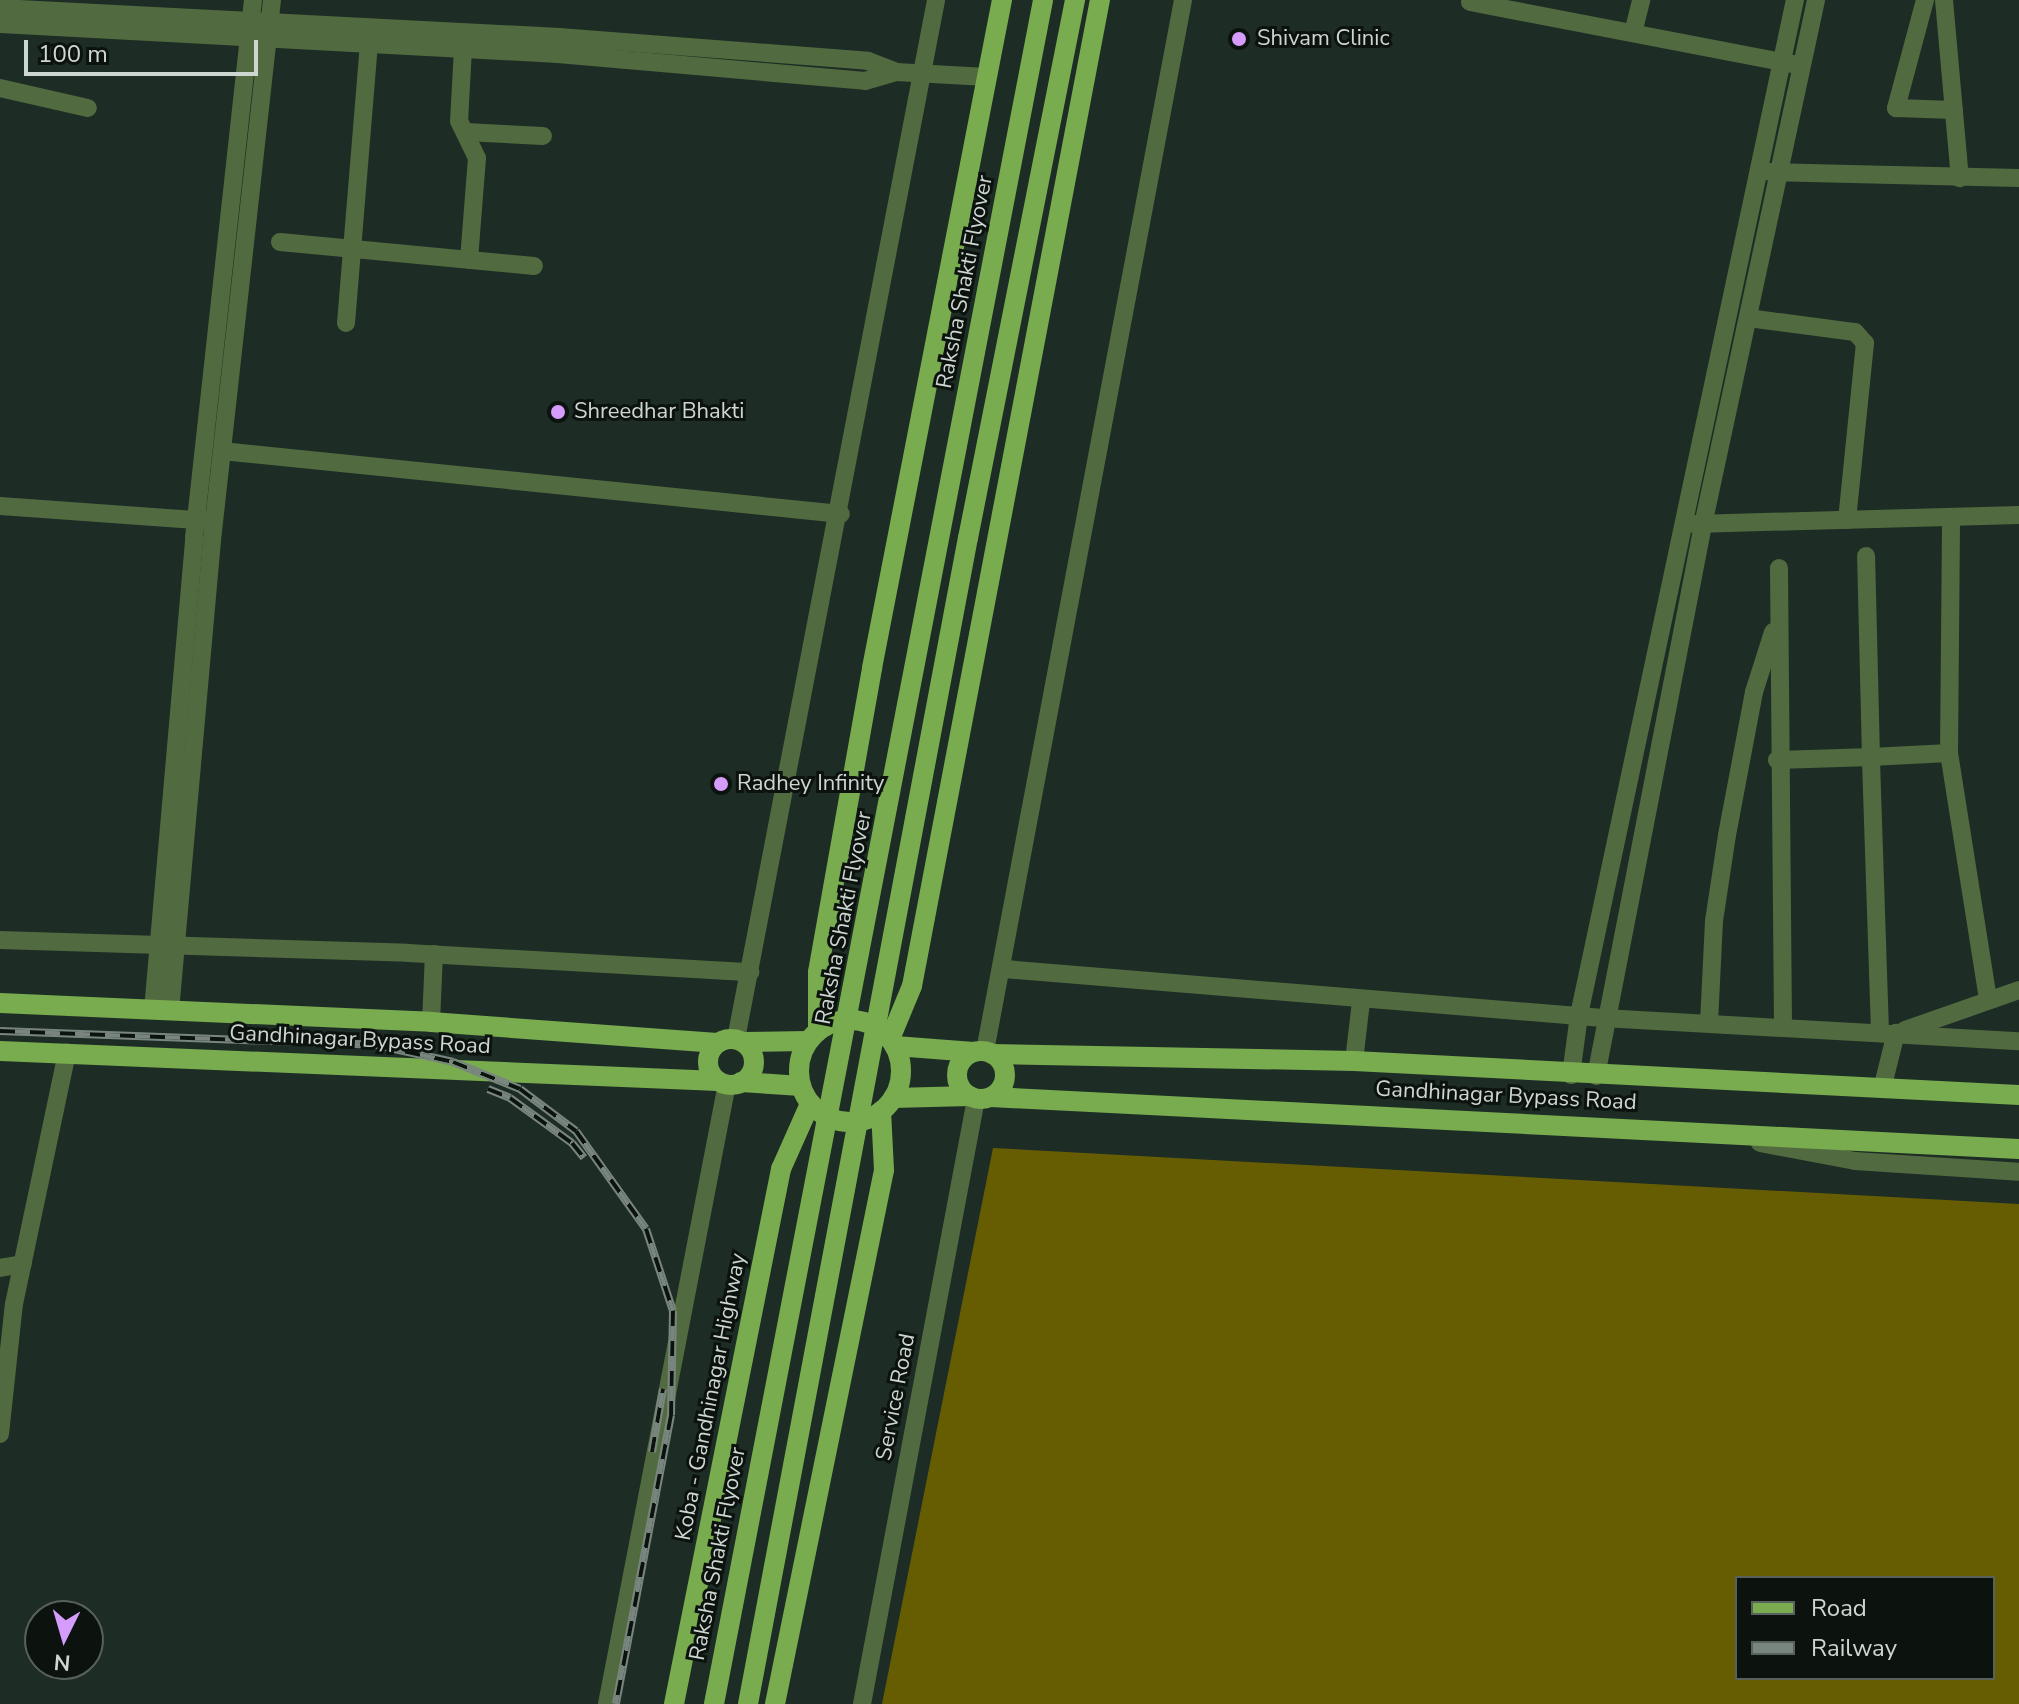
<!DOCTYPE html>
<html>
<head>
<meta charset="utf-8">
<style>
	body { margin:0 }
	#map { position:relative; width:2019px; height:1704px; overflow:hidden; background:#1d2c25; font-family:"Nunito Sans",sans-serif }
	div>[style] { position:absolute }
	.forest>* { inset:0; background:#665d02 }
	.minor>* { height:18px; margin:-9px; padding:0 9px; transform-origin:9px; border-radius:9px; background:#526a3f }
	.major>* { height:20px; margin:-10px; padding:0 10px; transform-origin:10px; border-radius:10px; background:#79ab4f }
	.major>.ring { margin:-10px; padding:0; box-sizing:content-box; background:none; border:20px solid #79ab4f; border-radius:50% }
	.rail>* { height:8px; margin-top:-4px; transform-origin:0; background:repeating-linear-gradient(90deg,#0c130f 0 15px,#79857f 0 30px); box-sizing:border-box; border-block:2px solid #79857f }
	.dots>* { width:22px; height:22px; translate:-50% -50%; box-sizing:border-box; border:4px solid #0c130f; border-radius:50% }
	span { translate:-50% -50%; white-space:nowrap; text-align:center; line-height:1.15; -webkit-text-stroke:6px #0c130f; paint-order:stroke }
	.poi-label { font-size:22px; color:#cdd6d1 }
	.left { translate:0 -50%; text-align:left }
	.street-label { font-size:22px; color:#cdd6d1 }
	.legend { position:absolute; left:1735px; top:1576px; width:260px; height:104px; box-sizing:border-box; background:#0c130f; border:2px solid #59615d; margin:0; padding:10px 14px; list-style:none; font-size:24px; color:#cdd6d1 }
	.legend li { display:flex; align-items:center; gap:16px; height:40px }
	.legend b { width:40px; border:2px solid #59615d }
	.north { position:absolute; left:24px; top:1600px; width:80px; height:80px; box-sizing:border-box; background:#0c130f; border:2px solid #59615d; border-radius:50%; rotate:185deg; font-size:22px; font-weight:700; line-height:32px; text-align:center; color:#cdd6d1 }
	.north::after { content:''; display:block; margin:auto; width:28px; height:36px; background:#d59cfb; clip-path:polygon(50% 0,100% 100%,50% 72%,0 100%) }
	.scale { position:absolute; left:24px; top:40px; width:234px; height:36px; box-sizing:border-box; border:4px solid #cdd6d1; border-top:0; padding-left:10px; font-size:24px; line-height:28px; white-space:nowrap; color:#cdd6d1; -webkit-text-stroke:6px #0c130f; paint-order:stroke }
</style>
</head>
<body>
<div id="map">
	<div class="forest">
		<i style="clip-path:polygon(evenodd,993px 1148px,2019px 1204px,2019px 1704px,882px 1704px,993px 1148px,1737px 1578px,1993px 1578px,1993px 1678px,1737px 1678px,1737px 1578px)"></i>
	</div>
	<div class="minor">
		<i style="left:1925px;top:0;width:112px;rotate:105deg"></i>
		<i style="left:1896px;top:108px;width:58px;rotate:2deg"></i>
		<i style="left:1944px;top:0;width:179px;rotate:84.9deg"></i>
		<i style="left:1470px;top:2px;width:329px;rotate:10.9deg"></i>
		<i style="left:0;top:8px;width:560px;rotate:2.97deg"></i>
		<i style="left:559px;top:37px;width:310px;rotate:4.4deg"></i>
		<i style="left:868px;top:61px;width:30px;rotate:21deg"></i>
		<i style="left:0;top:24px;width:559px;rotate:3.08deg"></i>
		<i style="left:558px;top:54px;width:308px;rotate:5deg"></i>
		<i style="left:865px;top:81px;width:32px;rotate:-16deg"></i>
		<i style="left:896px;top:72px;width:91px;rotate:3.1deg"></i>
		<i style="left:1633px;top:33px;width:34px;rotate:-76deg"></i>
		<i style="left:463px;top:48px;width:73px;rotate:93.1deg"></i>
		<i style="left:459px;top:121px;width:41px;rotate:64.1deg"></i>
		<i style="left:477px;top:158px;width:102px;rotate:94.5deg"></i>
		<i style="left:0;top:88px;width:90px;rotate:12.8deg"></i>
		<i style="left:465px;top:132px;width:78px;rotate:2.9deg"></i>
		<i style="left:1770px;top:172px;width:249px;rotate:1.4deg"></i>
		<i style="left:280px;top:242px;width:255px;rotate:5.4deg"></i>
		<i style="left:1748px;top:318px;width:108px;rotate:7.5deg"></i>
		<i style="left:1855px;top:332px;width:15px;rotate:48deg"></i>
		<i style="left:1865px;top:343px;width:178px;rotate:95.8deg"></i>
		<i style="left:346px;top:323px;width:283px;rotate:-85.3deg"></i>
		<i style="left:222px;top:451px;width:622px;rotate:5.81deg"></i>
		<i style="left:0;top:506px;width:210px;rotate:4.1deg"></i>
		<i style="left:1694px;top:524px;width:325px;rotate:-1.6deg"></i>
		<i style="left:1779px;top:568px;width:458px;rotate:89.5deg"></i>
		<i style="left:1949px;top:753px;width:236px;rotate:-89.5deg"></i>
		<i style="left:1777px;top:760px;width:94px;rotate:-1.8deg"></i>
		<i style="left:1871px;top:757px;width:201px;rotate:-91.4deg"></i>
		<i style="left:0;top:940px;width:408px;rotate:1.8deg"></i>
		<i style="left:408px;top:953px;width:343px;rotate:3.2deg"></i>
		<i style="left:1004px;top:969px;width:601px;rotate:4.68deg"></i>
		<i style="left:1603px;top:1018px;width:417px;rotate:3.2deg"></i>
		<i style="left:153px;top:1010px;width:474px;rotate:-85deg"></i>
		<i style="left:194px;top:538px;width:541px;rotate:-83.74deg"></i>
		<i style="left:170px;top:1011px;width:473px;rotate:-84.9deg"></i>
		<i style="left:212px;top:540px;width:543px;rotate:-83.66deg"></i>
		<i style="left:431px;top:1022px;width:68px;rotate:-87.5deg"></i>
		<i style="left:1709px;top:1023px;width:102px;rotate:-87.2deg"></i>
		<i style="left:1714px;top:921px;width:87px;rotate:-81.4deg"></i>
		<i style="left:1727px;top:835px;width:146px;rotate:-79.3deg"></i>
		<i style="left:1754px;top:692px;width:63px;rotate:-72.4deg"></i>
		<i style="left:1905px;top:1030px;width:121px;rotate:-19.3deg"></i>
		<i style="left:1880px;top:1032px;width:275px;rotate:-91.9deg"></i>
		<i style="left:1871px;top:757px;width:78px;rotate:-2.9deg"></i>
		<i style="left:1949px;top:753px;width:249px;rotate:81deg"></i>
		<i style="left:736px;top:1039px;width:1058px;rotate:-79.1deg"></i>
		<i style="left:985px;top:1051px;width:1069px;rotate:-79.33deg"></i>
		<i style="left:1354px;top:1061px;width:60px;rotate:-83.3deg"></i>
		<i style="left:1571px;top:1075px;width:61px;rotate:-82.4deg"></i>
		<i style="left:1579px;top:1015px;width:1038px;rotate:-77.99deg"></i>
		<i style="left:1596px;top:1076px;width:561px;rotate:-79.01deg"></i>
		<i style="left:1703px;top:525px;width:537px;rotate:-77.85deg"></i>
		<i style="left:1882px;top:1089px;width:58px;rotate:-76deg"></i>
		<i style="left:1760px;top:1143px;width:97px;rotate:10.7deg"></i>
		<i style="left:1855px;top:1161px;width:164px;rotate:3.8deg"></i>
		<i style="left:0;top:1268px;width:23px;rotate:-10deg"></i>
		<i style="left:0;top:1434px;width:131px;rotate:-83.9deg"></i>
		<i style="left:14px;top:1304px;width:257px;rotate:-78.1deg"></i>
		<i style="left:607px;top:1704px;width:632px;rotate:-79.05deg"></i>
		<i style="left:862px;top:1704px;width:616px;rotate:-79.33deg"></i>
	</div>
	<div class="major">
		<i style="left:0;top:1003px;width:431px;rotate:2.5deg"></i>
		<i style="left:431px;top:1022px;width:287px;rotate:4.2deg"></i>
		<i class="ring" style="left:799px;top:1020px;width:82px;height:82px"></i>
		<i style="left:818px;top:1031px;width:59px;rotate:-90deg"></i>
		<i style="left:818px;top:972px;width:309px;rotate:-79.9deg"></i>
		<i style="left:872px;top:668px;width:681px;rotate:-78.99deg"></i>
		<i class="ring" style="left:708px;top:1039px;width:26px;height:26px"></i>
		<i style="left:890px;top:1039px;width:57px;rotate:-67.5deg"></i>
		<i style="left:912px;top:986px;width:1004px;rotate:-79.21deg"></i>
		<i style="left:744px;top:1042px;width:64px;rotate:-0.9deg"></i>
		<i style="left:895px;top:1046px;width:79px;rotate:4.3deg"></i>
		<i class="ring" style="left:957px;top:1051px;width:28px;height:28px"></i>
		<i style="left:0;top:1051px;width:719px;rotate:2.39deg"></i>
		<i style="left:992px;top:1054px;width:362px;rotate:1.1deg"></i>
		<i style="left:1354px;top:1061px;width:666px;rotate:2.93deg"></i>
		<i style="left:741px;top:1082px;width:60px;rotate:3.8deg"></i>
		<i style="left:991px;top:1097px;width:1029px;rotate:2.9deg"></i>
		<i style="left:893px;top:1098px;width:77px;rotate:-1.5deg"></i>
		<i style="left:674px;top:1704px;width:546px;rotate:-78.69deg"></i>
		<i style="left:781px;top:1169px;width:71px;rotate:-66deg"></i>
		<i style="left:714px;top:1704px;width:1735px;rotate:-79.07deg"></i>
		<i style="left:748px;top:1704px;width:1187px;rotate:-79.32deg"></i>
		<i style="left:968px;top:538px;width:549px;rotate:-78.75deg"></i>
		<i style="left:775px;top:1704px;width:545px;rotate:-78.46deg"></i>
		<i style="left:884px;top:1170px;width:59px;rotate:-92.9deg"></i>
	</div>
	<div class="rail">
		<i style="left:0;top:1031px;width:376px;rotate:2.1deg"></i>
		<i style="left:376px;top:1045px;width:79px;rotate:12.4deg"></i>
		<i style="left:453px;top:1062px;width:72px;rotate:21.9deg"></i>
		<i style="left:520px;top:1089px;width:70px;rotate:36.9deg"></i>
		<i style="left:576px;top:1131px;width:120px;rotate:54.5deg"></i>
		<i style="left:646px;top:1229px;width:86px;rotate:71.8deg"></i>
		<i style="left:673px;top:1311px;width:104px;rotate:91.1deg"></i>
		<i style="left:671px;top:1415px;width:294px;rotate:100.8deg"></i>
		<i style="left:488px;top:1089px;width:24px;rotate:22deg"></i>
		<i style="left:510px;top:1098px;width:77px;rotate:36deg"></i>
		<i style="left:572px;top:1143px;width:19px;rotate:51deg"></i>
		<i style="left:652px;top:1452px;width:64px;rotate:-80.1deg"></i>
	</div>
	<div class="dots">
		<i style="left:1239px;top:39px;background:#d59cfb"></i>
		<i style="left:558px;top:412px;background:#d59cfb"></i>
		<i style="left:721px;top:784px;background:#d59cfb"></i>
	</div>
	<div class="poi-label">
		<span class="left" style="left:1257px;top:39px">Shivam Clinic</span>
		<span class="left" style="left:574px;top:412px">Shreedhar Bhakti</span>
		<span class="left" style="left:737px;top:784px">Radhey Infinity</span>
	</div>
	<div class="street-label">
		<span style="left:965px;top:282px;rotate:-79deg">Raksha Shakti Flyover</span>
		<span style="left:844px;top:918px;rotate:-79deg">Raksha Shakti Flyover</span>
		<span style="left:360px;top:1040px;rotate:3deg">Gandhinagar Bypass Road</span>
		<span style="left:1506px;top:1096px;rotate:3deg">Gandhinagar Bypass Road</span>
		<span style="left:711px;top:1397px;rotate:-79deg">Koba - Gandhinagar Highway</span>
		<span style="left:896px;top:1397px;rotate:-79deg">Service Road</span>
		<span style="left:718px;top:1554px;rotate:-79deg">Raksha Shakti Flyover</span>
	</div>
	<ul class="legend">
	<li><b style="height:10px;background:#79ab4f"></b>Road</li>
	<li><b style="height:10px;background:#79857f"></b>Railway</li>
	</ul>
	<div class="north">N</div>
	<div class="scale">100 m</div>
</div>
</body>
</html>
